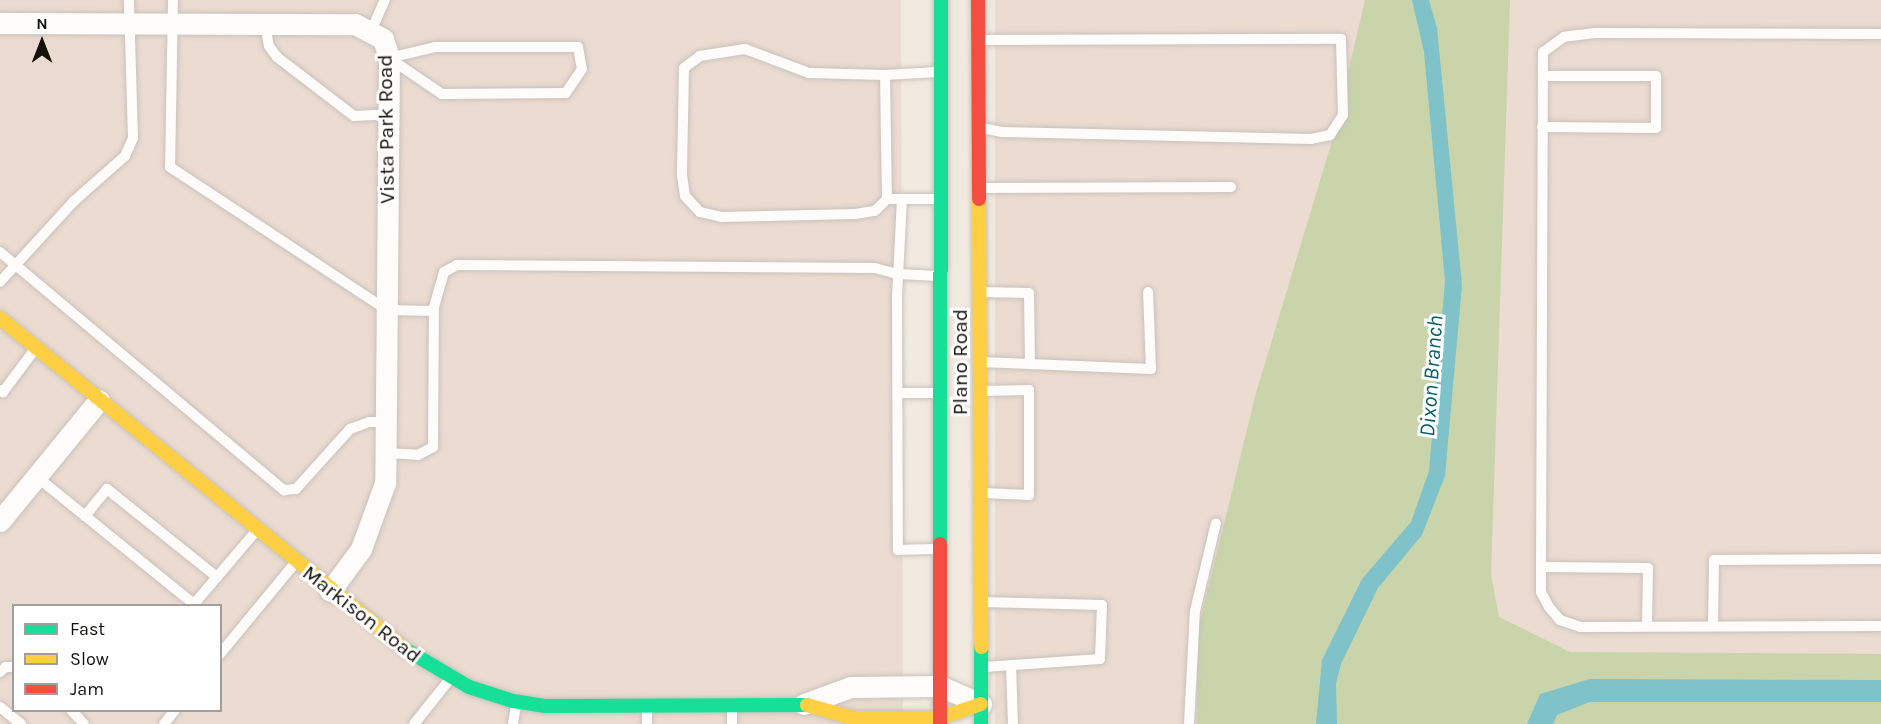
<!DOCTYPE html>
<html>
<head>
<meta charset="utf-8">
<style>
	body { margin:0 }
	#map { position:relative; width:1881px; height:724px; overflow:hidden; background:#f1eae0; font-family:Karla,sans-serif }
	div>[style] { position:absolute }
	.industrial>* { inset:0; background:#ebdbd1; transform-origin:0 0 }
	.forest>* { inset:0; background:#c9d4ab }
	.water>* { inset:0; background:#7fc2ca }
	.roads { filter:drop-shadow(0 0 2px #c8c2bb) drop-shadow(0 0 2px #c8c2bb) }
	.lane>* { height:10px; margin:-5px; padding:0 5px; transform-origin:5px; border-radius:5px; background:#fdfcfa }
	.street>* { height:21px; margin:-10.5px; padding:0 10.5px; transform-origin:10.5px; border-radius:10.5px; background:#fdfcfa }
	.fast>* { height:14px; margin:-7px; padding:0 7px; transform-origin:7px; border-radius:7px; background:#16e098 }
	.slow>* { height:14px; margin:-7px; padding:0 7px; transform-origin:7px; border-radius:7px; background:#ffcf43 }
	.jam>* { height:14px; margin:-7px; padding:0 7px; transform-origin:7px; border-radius:7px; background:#f24e42 }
	span { translate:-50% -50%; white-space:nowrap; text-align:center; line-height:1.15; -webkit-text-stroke:6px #fff; paint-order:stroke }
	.street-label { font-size:21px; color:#14100a }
	.water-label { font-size:22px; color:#055e68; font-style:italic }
	.legend { position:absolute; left:12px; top:604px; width:210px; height:108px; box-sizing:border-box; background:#fff; border:2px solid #a19f9d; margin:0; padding:8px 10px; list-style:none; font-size:18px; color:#14100a }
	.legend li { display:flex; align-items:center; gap:12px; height:30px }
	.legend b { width:30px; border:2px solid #a19f9d }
	.north { position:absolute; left:12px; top:12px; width:60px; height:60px; -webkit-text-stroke:4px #fff; paint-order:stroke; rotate:0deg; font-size:16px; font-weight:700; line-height:24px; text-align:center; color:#14100a }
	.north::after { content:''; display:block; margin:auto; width:21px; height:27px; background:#14100a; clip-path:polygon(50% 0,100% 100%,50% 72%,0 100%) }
</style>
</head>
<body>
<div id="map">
	<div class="industrial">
		<i style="clip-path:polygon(evenodd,0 0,901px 0,903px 724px,0 724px,0 0,14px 606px,220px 606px,220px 710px,14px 710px,14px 606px)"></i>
		<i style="left:995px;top:0;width:886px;height:724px"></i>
	</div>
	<div class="forest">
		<i style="clip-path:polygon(1365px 0,1510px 0,1491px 575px,1499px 617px,1570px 652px,1881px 654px,1881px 724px,1197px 724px,1198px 630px,1256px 393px,1332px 141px)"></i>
	</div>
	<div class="water">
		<i style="clip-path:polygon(1412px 0,1429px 0,1437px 28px,1462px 285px,1445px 476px,1422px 535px,1378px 588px,1341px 664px,1336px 683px,1337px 724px,1316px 724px,1322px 660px,1362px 579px,1411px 522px,1429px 471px,1445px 281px,1424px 52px)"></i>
		<i style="clip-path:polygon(1590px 679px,1881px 680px,1881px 702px,1590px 702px,1557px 715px,1553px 724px,1527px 724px,1540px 694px)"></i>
	</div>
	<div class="roads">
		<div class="lane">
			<i style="left:173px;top:0;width:167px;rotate:91deg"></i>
			<i style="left:170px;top:167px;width:260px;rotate:33.4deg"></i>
			<i style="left:387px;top:310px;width:47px;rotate:1.2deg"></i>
			<i style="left:265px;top:24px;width:22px;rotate:80deg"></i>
			<i style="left:269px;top:46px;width:14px;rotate:54deg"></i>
			<i style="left:277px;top:57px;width:97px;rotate:37.5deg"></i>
			<i style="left:354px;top:116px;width:35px;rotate:-3deg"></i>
			<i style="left:371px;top:31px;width:34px;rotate:-66deg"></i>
			<i style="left:1881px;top:34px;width:286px;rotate:-179.8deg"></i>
			<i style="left:1595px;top:33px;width:31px;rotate:173deg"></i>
			<i style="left:1564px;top:37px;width:26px;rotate:144deg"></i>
			<i style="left:1543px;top:52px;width:515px;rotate:90.22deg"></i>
			<i style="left:1541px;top:567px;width:25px;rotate:90deg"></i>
			<i style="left:1541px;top:592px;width:17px;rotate:62deg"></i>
			<i style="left:1549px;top:607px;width:17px;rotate:50deg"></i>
			<i style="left:1560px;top:620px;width:21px;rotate:19deg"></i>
			<i style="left:1580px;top:627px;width:301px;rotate:-0.2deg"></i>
			<i style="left:981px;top:40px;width:360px;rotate:-0.2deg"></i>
			<i style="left:1341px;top:39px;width:76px;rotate:88.5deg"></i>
			<i style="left:1343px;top:115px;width:24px;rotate:123deg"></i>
			<i style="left:1330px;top:135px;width:19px;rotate:168deg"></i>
			<i style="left:1311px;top:139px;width:309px;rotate:-178.7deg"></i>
			<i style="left:1002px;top:132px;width:20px;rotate:-169deg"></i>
			<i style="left:435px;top:47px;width:143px"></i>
			<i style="left:578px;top:47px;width:22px;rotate:80deg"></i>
			<i style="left:582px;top:69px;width:29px;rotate:124deg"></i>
			<i style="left:566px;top:93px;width:124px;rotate:179.5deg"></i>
			<i style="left:442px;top:94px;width:64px;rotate:-145.8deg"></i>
			<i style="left:389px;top:58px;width:47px;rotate:-13.4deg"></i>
			<i style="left:938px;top:72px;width:53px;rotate:176.8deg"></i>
			<i style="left:885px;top:75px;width:124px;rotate:89.1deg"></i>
			<i style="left:887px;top:199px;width:51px"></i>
			<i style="left:885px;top:75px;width:76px;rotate:-178.5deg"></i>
			<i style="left:809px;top:73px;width:68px;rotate:-159.4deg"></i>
			<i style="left:745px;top:49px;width:46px;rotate:171.2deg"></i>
			<i style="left:700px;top:56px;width:20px;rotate:143deg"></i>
			<i style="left:684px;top:68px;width:107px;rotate:91.1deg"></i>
			<i style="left:682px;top:175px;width:21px;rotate:82deg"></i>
			<i style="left:685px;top:196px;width:22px;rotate:47deg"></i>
			<i style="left:700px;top:212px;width:22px;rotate:13deg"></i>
			<i style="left:721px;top:217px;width:134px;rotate:-1.3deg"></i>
			<i style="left:855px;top:214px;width:20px;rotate:-9deg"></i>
			<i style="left:875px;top:211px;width:17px;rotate:-45deg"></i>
			<i style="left:1542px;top:127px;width:114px;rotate:0.5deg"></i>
			<i style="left:1656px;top:128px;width:52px;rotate:-90deg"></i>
			<i style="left:1656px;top:76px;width:113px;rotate:180deg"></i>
			<i style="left:980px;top:188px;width:251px;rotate:-0.2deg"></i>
			<i style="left:902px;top:199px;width:99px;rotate:92.9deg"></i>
			<i style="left:897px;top:298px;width:252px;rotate:89.8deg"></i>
			<i style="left:898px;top:550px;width:42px;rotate:-1.4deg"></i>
			<i style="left:0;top:252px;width:371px;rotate:40deg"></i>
			<i style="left:284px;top:490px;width:12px;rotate:-5deg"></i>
			<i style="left:296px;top:489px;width:81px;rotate:-48deg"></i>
			<i style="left:350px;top:429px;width:20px;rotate:-20deg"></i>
			<i style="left:369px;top:422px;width:17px"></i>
			<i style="left:0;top:282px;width:110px;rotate:-47.6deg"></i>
			<i style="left:74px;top:201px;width:68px;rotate:-41.4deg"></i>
			<i style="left:125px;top:156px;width:20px;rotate:-66deg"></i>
			<i style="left:133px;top:138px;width:138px;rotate:-91.7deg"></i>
			<i style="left:981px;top:292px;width:48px;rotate:1.2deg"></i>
			<i style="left:1029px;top:293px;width:71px;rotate:89.2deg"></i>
			<i style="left:981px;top:362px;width:170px;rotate:2.4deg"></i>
			<i style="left:1151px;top:369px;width:77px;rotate:-92.2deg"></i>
			<i style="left:0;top:390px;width:4px;rotate:34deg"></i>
			<i style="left:3px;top:392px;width:54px;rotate:-53.3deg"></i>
			<i style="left:982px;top:391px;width:47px;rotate:-1.2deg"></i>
			<i style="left:1029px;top:390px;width:105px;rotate:90deg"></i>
			<i style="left:1029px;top:495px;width:46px;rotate:-177.5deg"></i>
			<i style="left:898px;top:393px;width:42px"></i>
			<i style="left:385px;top:453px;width:33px;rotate:3deg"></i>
			<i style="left:418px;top:455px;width:17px;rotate:-28deg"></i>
			<i style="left:433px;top:447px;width:140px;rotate:-89.6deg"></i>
			<i style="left:434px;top:307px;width:36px;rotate:-74deg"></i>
			<i style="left:444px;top:272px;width:15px;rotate:-28deg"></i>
			<i style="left:457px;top:265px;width:418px;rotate:0.4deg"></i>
			<i style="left:875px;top:268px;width:24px;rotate:15deg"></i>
			<i style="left:898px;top:274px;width:39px;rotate:3deg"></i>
			<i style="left:37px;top:477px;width:202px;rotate:39deg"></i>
			<i style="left:194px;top:604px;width:97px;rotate:-49.6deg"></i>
			<i style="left:85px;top:516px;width:35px;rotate:-51deg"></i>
			<i style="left:107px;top:489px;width:141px;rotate:38.7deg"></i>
			<i style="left:1541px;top:567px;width:107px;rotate:0.5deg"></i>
			<i style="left:1648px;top:568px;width:58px;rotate:91deg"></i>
			<i style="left:982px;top:602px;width:120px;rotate:1.4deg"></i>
			<i style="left:1102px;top:605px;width:54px;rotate:92.1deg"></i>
			<i style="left:1100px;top:659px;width:116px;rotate:176.1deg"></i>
			<i style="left:1713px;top:626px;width:66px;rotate:-89.1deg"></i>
			<i style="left:1714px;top:560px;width:167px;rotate:-0.3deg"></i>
			<i style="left:220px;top:654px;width:118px;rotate:-50.5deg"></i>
			<i style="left:1011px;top:665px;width:59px;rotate:88.1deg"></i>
			<i style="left:0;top:672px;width:8px;rotate:-40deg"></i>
			<i style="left:6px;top:667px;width:8px"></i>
			<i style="left:732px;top:705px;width:19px;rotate:90deg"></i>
			<i style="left:0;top:707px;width:27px;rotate:39deg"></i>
			<i style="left:71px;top:710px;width:19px;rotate:47deg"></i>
			<i style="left:164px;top:724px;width:18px;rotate:-52deg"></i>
			<i style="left:414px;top:724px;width:58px;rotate:-51.3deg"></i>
			<i style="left:513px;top:724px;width:20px;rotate:-81deg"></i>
			<i style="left:647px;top:724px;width:18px;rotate:-90deg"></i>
			<i style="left:1189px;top:724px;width:113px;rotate:-87deg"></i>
			<i style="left:1195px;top:611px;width:90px;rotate:-76.6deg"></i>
		</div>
		<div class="street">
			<i style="left:0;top:23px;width:355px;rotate:0.2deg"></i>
			<i style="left:355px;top:24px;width:32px;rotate:28deg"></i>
			<i style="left:383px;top:39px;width:20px;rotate:72deg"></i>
			<i style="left:389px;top:58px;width:425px;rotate:90.5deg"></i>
			<i style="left:385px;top:483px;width:70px;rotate:110deg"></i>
			<i style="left:361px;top:549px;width:52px;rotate:126.4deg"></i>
			<i style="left:0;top:521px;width:156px;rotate:-50.7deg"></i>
			<i style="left:804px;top:704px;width:50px;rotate:-19.9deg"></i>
			<i style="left:851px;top:687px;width:89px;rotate:-0.6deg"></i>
			<i style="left:940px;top:686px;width:45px;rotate:23.7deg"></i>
		</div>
		<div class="fast">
			<i style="left:940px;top:544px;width:544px;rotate:-89.89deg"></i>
			<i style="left:981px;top:647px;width:77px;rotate:90deg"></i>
			<i style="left:405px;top:649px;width:74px;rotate:30.7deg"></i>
			<i style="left:469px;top:687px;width:46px;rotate:17.7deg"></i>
			<i style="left:513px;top:701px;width:33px;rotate:9deg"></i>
			<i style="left:546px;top:706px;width:261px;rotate:-0.2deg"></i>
		</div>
		<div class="slow">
			<i style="left:979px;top:199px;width:448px;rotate:89.7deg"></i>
			<i style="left:0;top:318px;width:523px;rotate:39.26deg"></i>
			<i style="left:807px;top:705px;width:48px;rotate:15.8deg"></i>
			<i style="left:853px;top:718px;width:87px"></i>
			<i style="left:940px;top:718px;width:43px;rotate:-18.9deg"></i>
		</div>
		<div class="jam">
			<i style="left:978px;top:0;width:199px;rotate:89.7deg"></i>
			<i style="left:940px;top:724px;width:180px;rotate:-90deg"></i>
		</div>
	</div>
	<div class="street-label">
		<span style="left:386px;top:129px;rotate:-91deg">Vista Park Road</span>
		<span style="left:960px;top:362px;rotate:-90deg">Plano Road</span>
		<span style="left:362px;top:614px;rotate:38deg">Markison Road</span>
	</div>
	<div class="water-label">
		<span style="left:1432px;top:376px;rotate:-86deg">Dixon Branch</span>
	</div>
	<ul class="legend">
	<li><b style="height:8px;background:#16e098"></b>Fast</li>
	<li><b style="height:8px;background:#ffcf43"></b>Slow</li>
	<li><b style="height:8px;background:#f24e42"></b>Jam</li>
	</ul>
	<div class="north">N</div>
</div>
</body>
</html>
